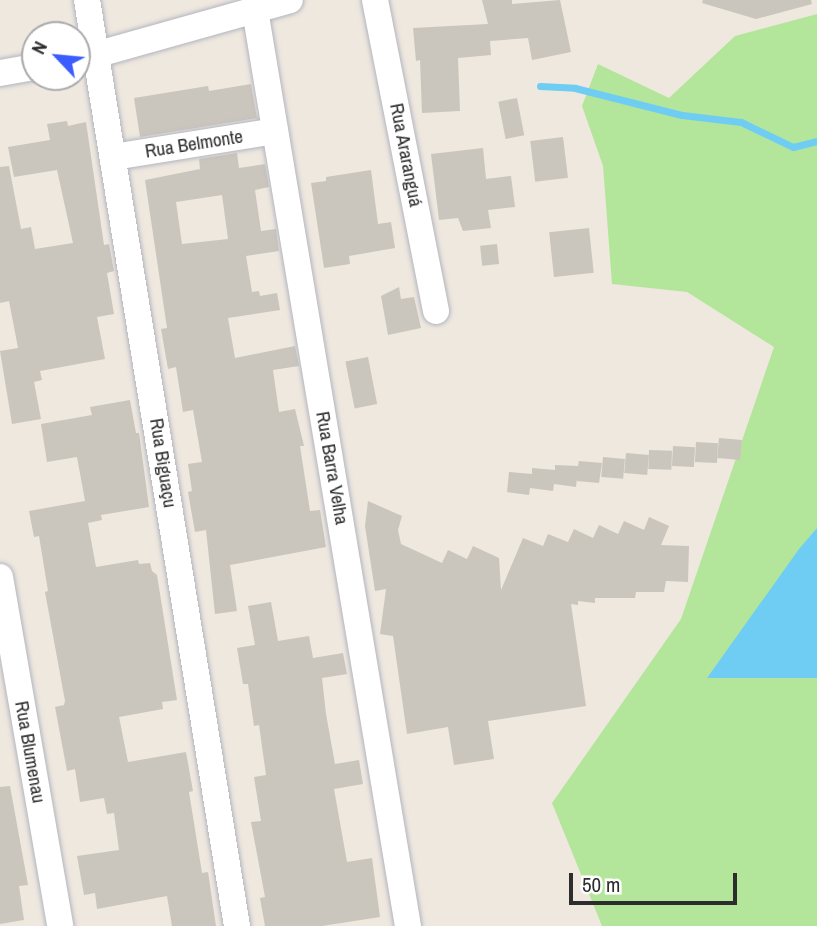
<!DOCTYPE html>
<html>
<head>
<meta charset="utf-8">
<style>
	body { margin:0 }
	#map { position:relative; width:817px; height:926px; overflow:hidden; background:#eee8df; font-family:"Archivo Narrow",sans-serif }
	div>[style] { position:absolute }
	.green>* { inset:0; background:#b3e69a }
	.water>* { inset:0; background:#6fcdf3 }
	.stream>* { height:7px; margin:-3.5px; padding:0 3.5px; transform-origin:3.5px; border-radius:3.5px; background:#6fcdf3 }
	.building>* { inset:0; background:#cac6bd; transform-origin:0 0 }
	.roads { filter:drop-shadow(0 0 2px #b3b5c0) drop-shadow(0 0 2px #b3b5c0) }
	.minor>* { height:26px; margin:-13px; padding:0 13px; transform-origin:13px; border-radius:13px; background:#fff }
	span { translate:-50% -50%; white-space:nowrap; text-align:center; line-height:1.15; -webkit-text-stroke:5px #fff; paint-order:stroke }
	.street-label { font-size:19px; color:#2d2d2d }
	.north { position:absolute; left:21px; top:21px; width:70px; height:70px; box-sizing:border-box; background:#fff; border:2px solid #ababab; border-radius:50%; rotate:296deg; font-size:19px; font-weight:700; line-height:28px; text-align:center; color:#2d2d2d }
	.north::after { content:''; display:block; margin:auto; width:24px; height:32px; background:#3b5cff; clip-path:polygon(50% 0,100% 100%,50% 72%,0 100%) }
	.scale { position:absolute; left:569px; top:873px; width:168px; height:32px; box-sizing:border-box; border:4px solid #2d2d2d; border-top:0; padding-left:9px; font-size:21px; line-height:24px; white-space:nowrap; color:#2d2d2d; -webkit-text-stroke:5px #fff; paint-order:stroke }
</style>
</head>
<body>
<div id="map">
	<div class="green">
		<i style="clip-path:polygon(817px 14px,817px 528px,708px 677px,817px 678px,817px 926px,602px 926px,552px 803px,681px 619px,774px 347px,687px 292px,612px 284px,603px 166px,582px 106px,598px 64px,669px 98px,735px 36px)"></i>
	</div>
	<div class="water">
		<i style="clip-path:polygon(817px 528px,817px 678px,707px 678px,799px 549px)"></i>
	</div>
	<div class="stream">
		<i style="left:540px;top:86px;width:35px;rotate:3deg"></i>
		<i style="left:575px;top:88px;width:110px;rotate:14.2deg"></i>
		<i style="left:682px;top:115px;width:59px;rotate:6.8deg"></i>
		<i style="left:741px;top:122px;width:58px;rotate:25.7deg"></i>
		<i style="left:793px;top:147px;width:25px;rotate:-14deg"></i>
	</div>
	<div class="building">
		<i style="clip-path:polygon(482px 0,512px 0,512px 4px,560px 0,571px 52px,532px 60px,528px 38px,490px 41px,491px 55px,458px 58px,460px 111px,422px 113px,420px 60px,416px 61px,413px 28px,488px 24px)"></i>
		<i style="clip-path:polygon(703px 0,811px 0,812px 4px,756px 19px,702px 3px)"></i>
		<i style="clip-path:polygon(251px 84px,257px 118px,140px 137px,134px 98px,208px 86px,209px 91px)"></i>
		<i style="left:517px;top:98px;width:38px;height:19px;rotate:79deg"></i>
		<i style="clip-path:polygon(67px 121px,68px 126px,86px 122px,104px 245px,109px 244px,114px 271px,107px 273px,114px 314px,97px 317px,105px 359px,40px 371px,42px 380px,34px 382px,41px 419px,12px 424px,0 351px,18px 348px,9px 301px,0 303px,0 167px,9px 166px,21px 229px,31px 227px,35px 249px,73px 243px,57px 170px,14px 177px,8px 147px,50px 140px,47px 124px)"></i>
		<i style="left:563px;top:137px;width:41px;height:33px;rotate:83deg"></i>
		<i style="clip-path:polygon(483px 148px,486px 179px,511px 176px,515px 207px,488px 210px,491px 228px,463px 231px,458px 218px,439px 220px,431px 154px)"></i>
		<i style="clip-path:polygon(evenodd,237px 153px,239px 168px,265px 164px,269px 187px,255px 190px,261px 231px,276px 229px,279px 251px,246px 256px,252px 292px,259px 291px,260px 296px,277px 293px,280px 310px,228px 318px,235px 358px,295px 346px,299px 366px,273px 370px,279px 412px,295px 409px,304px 446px,300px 446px,310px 511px,320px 510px,326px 547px,230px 565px,237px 611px,215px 614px,206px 530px,195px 532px,188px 492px,192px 491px,188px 464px,202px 462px,193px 410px,183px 412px,176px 367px,168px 369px,161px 329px,167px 328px,145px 180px,200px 169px,199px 159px,237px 153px,222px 195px,228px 239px,182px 244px,176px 202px,222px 195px)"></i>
		<i style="clip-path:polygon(371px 170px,378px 224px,391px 222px,395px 248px,349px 256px,350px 264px,324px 268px,311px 183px,326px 181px,326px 177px)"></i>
		<i style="left:589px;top:228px;width:45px;height:40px;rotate:84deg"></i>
		<i style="left:497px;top:244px;width:20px;height:17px;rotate:84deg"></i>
		<i style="clip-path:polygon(399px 287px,401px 299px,414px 297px,421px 328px,388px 335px,381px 296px)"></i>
		<i style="left:368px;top:357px;width:48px;height:23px;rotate:79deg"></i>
		<i style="clip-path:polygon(130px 400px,136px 433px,139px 433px,149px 507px,101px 515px,102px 520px,88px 523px,96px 567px,138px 560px,139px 564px,150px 563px,152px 571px,157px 575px,177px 700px,162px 702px,163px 709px,119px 717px,128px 762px,186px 752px,193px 791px,189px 792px,202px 873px,208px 872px,216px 926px,172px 926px,167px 896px,97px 909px,95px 893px,84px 895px,77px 856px,119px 850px,114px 813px,107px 814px,104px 798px,80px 802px,75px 769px,67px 771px,55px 707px,64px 705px,65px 701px,45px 592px,48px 591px,39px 536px,34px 537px,29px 511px,85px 501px,77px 457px,47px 462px,41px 424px,92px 415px,90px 407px)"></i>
		<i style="left:719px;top:438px;width:23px;height:20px;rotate:5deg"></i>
		<i style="left:696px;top:442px;width:22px;height:20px;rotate:3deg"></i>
		<i style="left:673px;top:446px;width:22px;height:20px;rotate:3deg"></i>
		<i style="left:649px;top:450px;width:23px;height:19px;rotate:2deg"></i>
		<i style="left:626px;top:453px;width:23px;height:20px;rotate:5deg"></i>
		<i style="left:603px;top:457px;width:22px;height:20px;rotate:5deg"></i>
		<i style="clip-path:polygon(579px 461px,602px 463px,599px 483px,577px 481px,577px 478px,576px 487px,554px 484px,553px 491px,530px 488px,529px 495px,507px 492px,509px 472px,532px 474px,532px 468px,555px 470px,555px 465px,578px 466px)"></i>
		<i style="clip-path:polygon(368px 501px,402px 516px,398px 530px,401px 544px,442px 563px,448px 550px,467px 559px,473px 546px,499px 558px,501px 590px,523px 538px,543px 546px,548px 534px,568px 542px,574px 529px,593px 538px,599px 525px,618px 534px,624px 521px,644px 530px,649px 517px,669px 526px,661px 545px,689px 546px,688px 582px,666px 581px,664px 592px,636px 592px,635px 598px,595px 598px,595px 603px,578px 601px,578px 605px,571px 604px,586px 706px,488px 721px,494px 759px,454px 765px,448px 727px,407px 734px,393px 636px,380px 634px,386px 589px,375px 591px,365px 526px)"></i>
		<i style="clip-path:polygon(271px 602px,278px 641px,309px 636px,313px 658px,343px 653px,347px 674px,322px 678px,326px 714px,335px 764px,359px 760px,363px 784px,334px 789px,347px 862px,372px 858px,380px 917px,322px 926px,265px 926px,260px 898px,265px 897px,251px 822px,261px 821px,254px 777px,266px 775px,259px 725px,254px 726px,248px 684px,243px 684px,237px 648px,255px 645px,248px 606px)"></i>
		<i style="clip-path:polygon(10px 786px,28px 885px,19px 886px,24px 920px,0 924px,0 787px)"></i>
	</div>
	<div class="roads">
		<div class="minor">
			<i style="left:87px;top:0;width:938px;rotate:80.8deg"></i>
			<i style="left:375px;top:0;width:317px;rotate:78.9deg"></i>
			<i style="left:255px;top:10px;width:929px;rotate:80.52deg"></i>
			<i style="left:77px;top:60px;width:221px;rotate:-15.7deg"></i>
			<i style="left:0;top:73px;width:36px;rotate:-10deg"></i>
			<i style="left:113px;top:157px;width:164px;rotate:-9.1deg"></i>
			<i style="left:0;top:577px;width:354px;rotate:80.2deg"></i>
		</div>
	</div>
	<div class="street-label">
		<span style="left:194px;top:144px;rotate:-9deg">Rua Belmonte</span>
		<span style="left:406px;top:155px;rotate:79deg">Rua Araranguá</span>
		<span style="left:163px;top:463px;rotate:81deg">Rua Biguaçu</span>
		<span style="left:332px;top:468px;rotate:80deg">Rua Barra Velha</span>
		<span style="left:30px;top:752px;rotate:80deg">Rua Blumenau</span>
	</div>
	<div class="north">N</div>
	<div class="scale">50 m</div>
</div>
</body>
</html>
